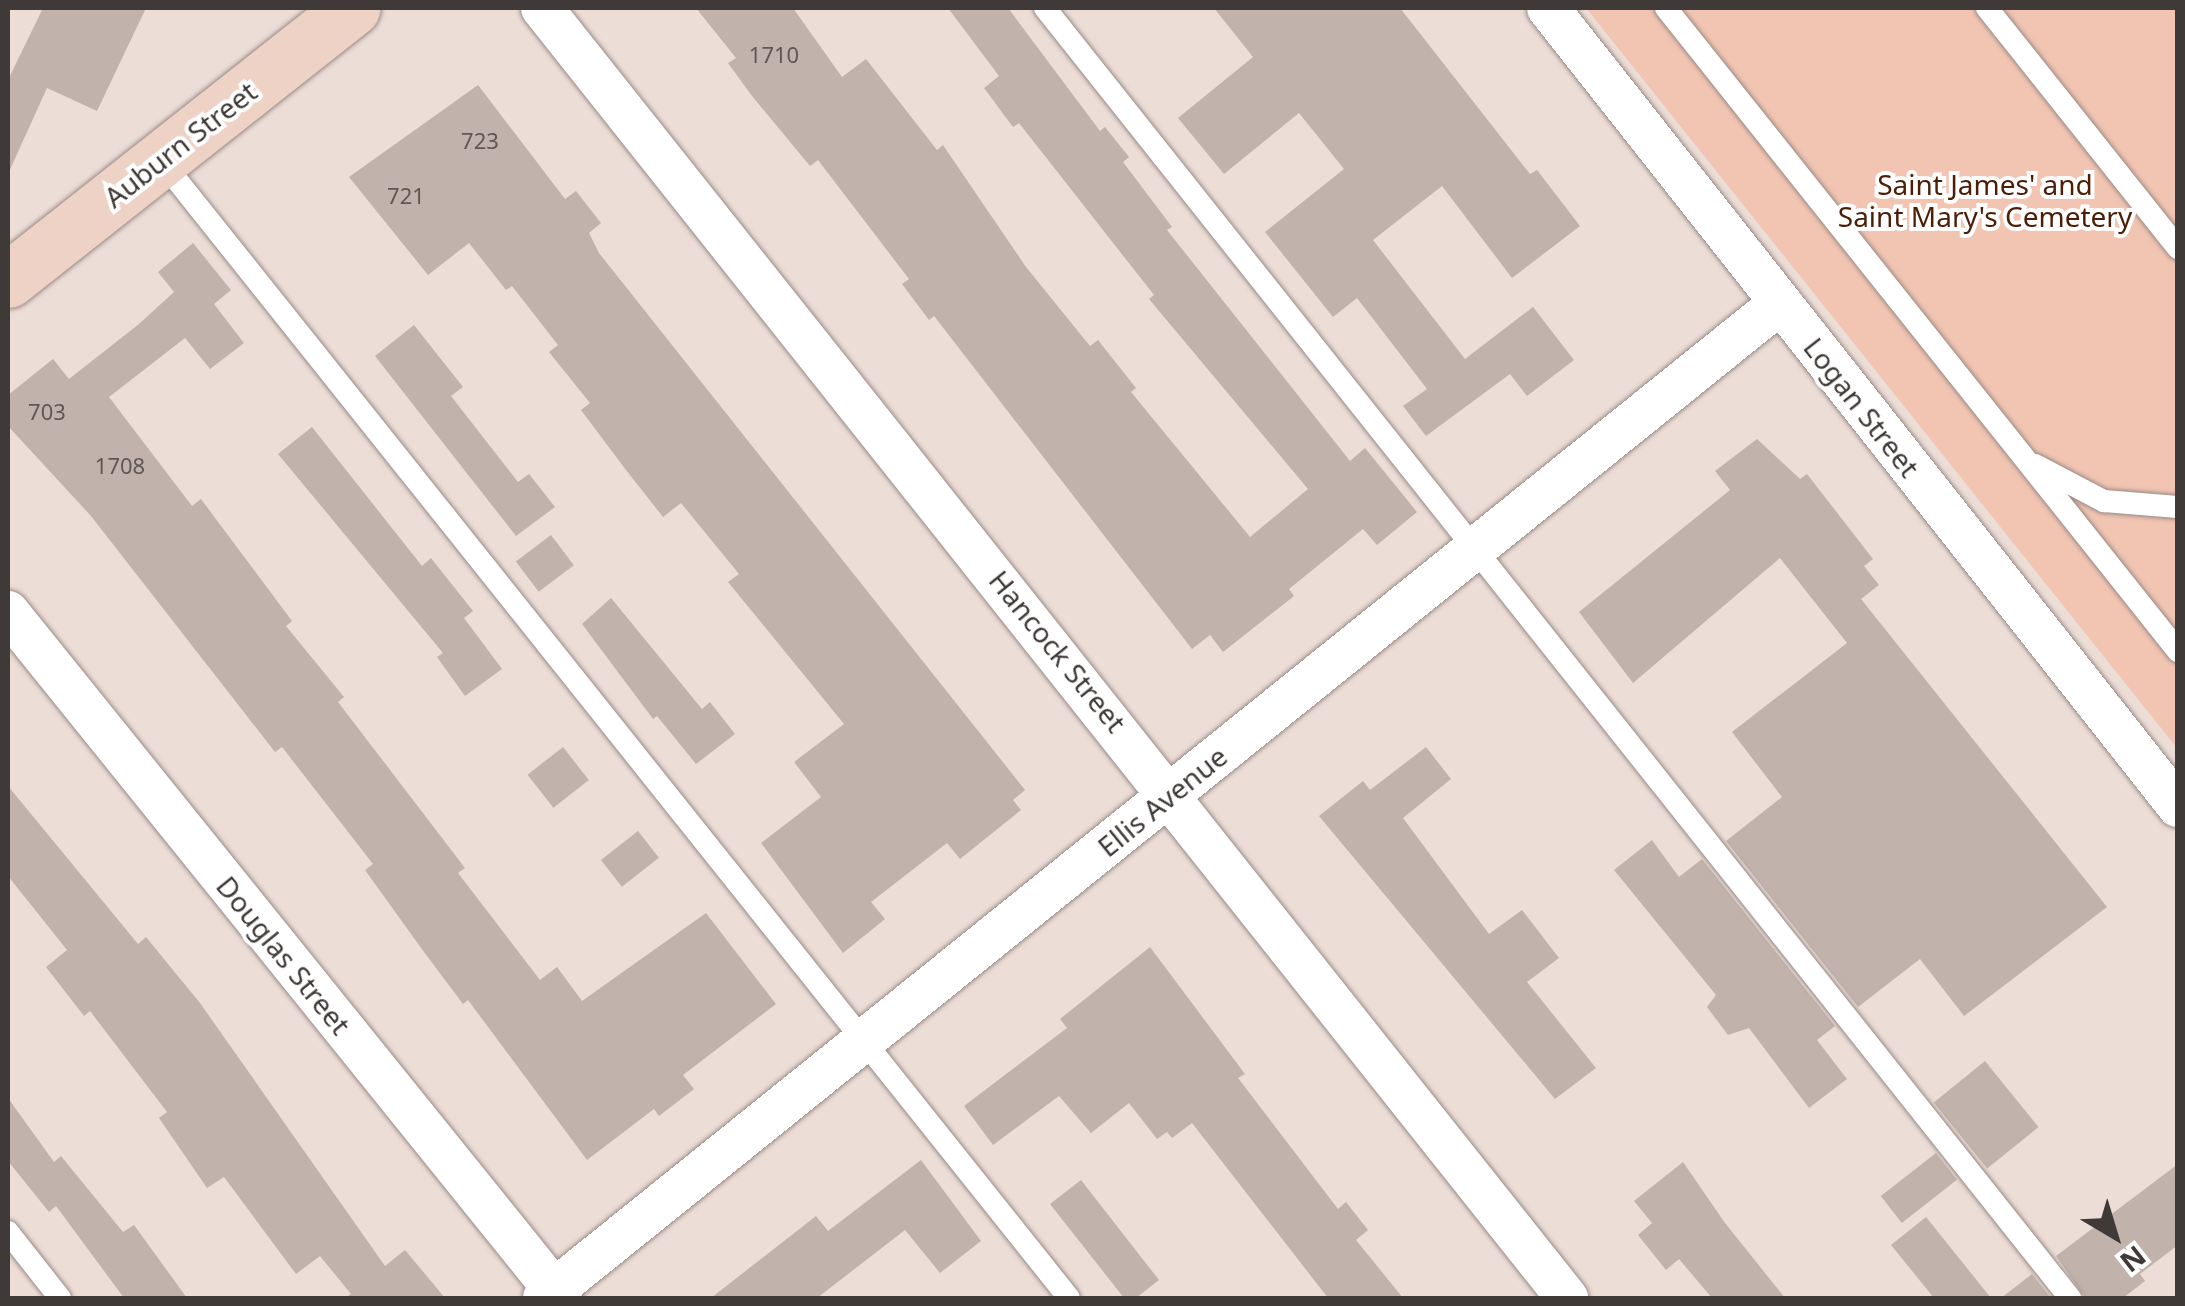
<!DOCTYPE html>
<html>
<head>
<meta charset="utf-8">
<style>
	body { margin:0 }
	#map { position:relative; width:2185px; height:1306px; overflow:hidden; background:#ecddd7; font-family:"Noto Sans",sans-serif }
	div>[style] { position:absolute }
	.green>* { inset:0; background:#f2c4b2 }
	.building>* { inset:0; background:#c1b2ac; transform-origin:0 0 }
	.roads { filter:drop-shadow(0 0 2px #998a85) drop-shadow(0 0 2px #998a85) }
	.service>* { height:22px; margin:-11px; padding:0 11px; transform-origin:11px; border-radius:11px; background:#fff }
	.minor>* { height:42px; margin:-21px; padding:0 21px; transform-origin:21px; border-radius:21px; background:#fff }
	.secondary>* { height:55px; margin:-27.5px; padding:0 27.5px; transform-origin:27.5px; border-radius:27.5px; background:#eed2c5 }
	span { translate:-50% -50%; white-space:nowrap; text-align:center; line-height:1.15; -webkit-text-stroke:8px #fff; paint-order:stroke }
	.number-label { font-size:22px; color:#605754 }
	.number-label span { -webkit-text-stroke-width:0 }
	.street-label { font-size:28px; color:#3f3937 }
	.park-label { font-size:28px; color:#4d1d06 }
	.frame { position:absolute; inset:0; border:10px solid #3f3937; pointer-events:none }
	.north { position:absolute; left:2065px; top:1186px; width:100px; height:100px; -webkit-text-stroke:8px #fff; paint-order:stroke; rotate:142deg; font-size:28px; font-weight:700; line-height:40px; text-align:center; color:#3f3937 }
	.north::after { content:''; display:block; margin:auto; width:35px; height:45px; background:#3f3937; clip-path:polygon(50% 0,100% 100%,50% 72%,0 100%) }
</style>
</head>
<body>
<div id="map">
	<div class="green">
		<i style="clip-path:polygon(1586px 8px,2177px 8px,2177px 748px)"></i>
	</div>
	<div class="building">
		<i style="clip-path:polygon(43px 8px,146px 8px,97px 111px,47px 88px,8px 174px,8px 80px)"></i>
		<i style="clip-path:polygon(696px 8px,793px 8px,842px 77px,866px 59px,937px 150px,943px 145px,1026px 267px,1090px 346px,1098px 340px,1136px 388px,1131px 392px,1250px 537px,1308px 489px,1149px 299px,1154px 295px,1019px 123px,1013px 127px,984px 88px,999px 76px,948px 8px,1008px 8px,1100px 131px,1105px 127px,1129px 157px,1123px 162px,1172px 227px,1167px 230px,1350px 461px,1365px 448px,1417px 512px,1377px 545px,1363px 529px,1289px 589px,1294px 596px,1223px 652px,1210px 635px,1192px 649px,934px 316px,929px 320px,902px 284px,909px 279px,818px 160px,810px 166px,752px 96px,728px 63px,736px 58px)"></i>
		<i style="clip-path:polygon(1214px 8px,1400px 8px,1530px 174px,1537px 170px,1580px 226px,1512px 278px,1442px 186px,1373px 240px,1465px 359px,1533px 307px,1574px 360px,1527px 396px,1510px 374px,1426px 436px,1403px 406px,1427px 389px,1357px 298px,1333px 317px,1265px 232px,1344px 169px,1299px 113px,1224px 174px,1178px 118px,1253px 57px)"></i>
		<i style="clip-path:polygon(478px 85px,565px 199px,576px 191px,601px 223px,589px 233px,599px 253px,1025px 790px,1013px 800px,1021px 810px,960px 859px,947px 843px,871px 902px,885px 919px,843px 953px,761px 843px,821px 797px,794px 762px,844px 724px,728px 582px,739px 574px,681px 503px,663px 517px,626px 470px,581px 410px,590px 403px,549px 352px,558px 345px,512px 286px,506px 290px,469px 243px,428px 275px,349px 177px)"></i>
		<i style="clip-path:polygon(193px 243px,231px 290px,214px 304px,244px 343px,210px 369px,185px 338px,109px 397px,192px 506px,201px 499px,292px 621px,286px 626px,344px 697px,338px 702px,465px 868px,458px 873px,540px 980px,557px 967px,582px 1001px,706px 913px,776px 1004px,683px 1075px,694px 1089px,659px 1116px,654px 1109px,587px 1160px,468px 1000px,463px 1004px,424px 952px,365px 870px,373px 864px,282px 747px,275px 752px,91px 516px,8px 426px,8px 395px,53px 359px,69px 379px,139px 324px,174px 292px,158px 272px)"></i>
		<i style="clip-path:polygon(414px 325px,463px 387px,451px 396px,518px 482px,529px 474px,555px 507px,516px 536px,375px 356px)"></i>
		<i style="clip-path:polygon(312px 427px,422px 566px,431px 558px,473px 611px,464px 618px,502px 669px,465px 696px,437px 657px,443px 653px,278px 454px)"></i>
		<i style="clip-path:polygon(1757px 439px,1800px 479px,1807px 474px,1873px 559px,1864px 566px,1879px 585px,1861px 599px,2107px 907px,1964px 1016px,1920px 959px,1858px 1007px,1726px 841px,1782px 797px,1732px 732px,1847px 643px,1780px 558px,1633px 683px,1579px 612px,1730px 490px,1715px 471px)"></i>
		<i style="left:551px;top:535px;width:38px;height:44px;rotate:53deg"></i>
		<i style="clip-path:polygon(611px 598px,702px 709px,710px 702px,735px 734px,696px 764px,657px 716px,653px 719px,582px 624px)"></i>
		<i style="left:563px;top:747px;width:42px;height:45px;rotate:52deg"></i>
		<i style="clip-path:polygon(1426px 747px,1451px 779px,1403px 818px,1489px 934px,1522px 910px,1559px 958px,1527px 982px,1596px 1068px,1555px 1099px,1319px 816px,1363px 781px,1370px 790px)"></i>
		<i style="clip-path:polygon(8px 786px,138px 944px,146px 937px,200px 1003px,385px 1266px,405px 1250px,445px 1298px,345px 1298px,351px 1294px,320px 1256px,296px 1274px,224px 1177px,207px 1188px,159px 1118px,167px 1112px,90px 1011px,84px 1016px,46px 967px,67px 950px,8px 876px)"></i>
		<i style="left:638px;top:831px;width:34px;height:47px;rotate:52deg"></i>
		<i style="clip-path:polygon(1652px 840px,1679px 877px,1702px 859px,1835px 1026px,1817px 1040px,1847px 1079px,1809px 1108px,1749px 1028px,1728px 1035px,1707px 1007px,1716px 995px,1614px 870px)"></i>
		<i style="clip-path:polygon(1150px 947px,1245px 1074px,1238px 1078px,1338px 1209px,1346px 1202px,1368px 1230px,1356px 1240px,1403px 1298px,1328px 1298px,1192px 1123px,1172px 1138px,1167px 1132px,1157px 1139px,1129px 1103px,1091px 1133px,1059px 1096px,993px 1145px,964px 1106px,1067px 1028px,1060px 1019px)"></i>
		<i style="left:1985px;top:1061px;width:85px;height:66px;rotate:51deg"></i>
		<i style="clip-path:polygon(8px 1098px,54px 1162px,61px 1156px,123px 1232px,134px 1225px,187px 1298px,124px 1298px,56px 1206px,49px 1212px,8px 1161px)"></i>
		<i style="left:1936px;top:1153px;width:34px;height:70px;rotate:52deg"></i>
		<i style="clip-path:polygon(921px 1160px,981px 1241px,940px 1273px,905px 1230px,817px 1298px,711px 1298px,816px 1216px,828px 1231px)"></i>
		<i style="clip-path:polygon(1683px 1162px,1725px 1223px,1785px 1298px,1712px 1298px,1679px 1259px,1666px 1270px,1638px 1235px,1652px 1223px,1634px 1201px)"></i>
		<i style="clip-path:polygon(2178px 1164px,2178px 1245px,2140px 1274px,2145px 1281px,2123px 1298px,2085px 1298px,2056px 1256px)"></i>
		<i style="clip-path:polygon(1081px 1180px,1159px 1280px,1136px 1298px,1124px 1298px,1050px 1204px)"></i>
		<i style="clip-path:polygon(1926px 1217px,1991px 1298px,1934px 1298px,1891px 1245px)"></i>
		<i style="clip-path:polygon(2032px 1274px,2051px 1298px,2001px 1298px)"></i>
	</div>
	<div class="roads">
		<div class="service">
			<i style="left:1045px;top:8px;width:1648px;rotate:51.53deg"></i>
			<i style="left:1666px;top:8px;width:822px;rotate:51.47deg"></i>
			<i style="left:1987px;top:8px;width:307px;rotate:51.5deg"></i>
			<i style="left:160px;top:159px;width:1457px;rotate:51.41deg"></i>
			<i style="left:2035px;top:465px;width:78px;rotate:27.6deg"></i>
			<i style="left:2104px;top:501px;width:74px;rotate:4.6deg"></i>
			<i style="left:8px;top:1232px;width:84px;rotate:51.8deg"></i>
		</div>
		<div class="minor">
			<i style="left:542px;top:8px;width:1648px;rotate:51.53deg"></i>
			<i style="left:1548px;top:8px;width:1017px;rotate:51.71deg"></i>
			<i style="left:8px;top:612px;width:881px;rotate:51.13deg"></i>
			<i style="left:544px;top:1298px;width:1587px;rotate:-38.83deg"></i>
		</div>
		<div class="secondary">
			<i style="left:8px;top:280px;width:439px;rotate:-38.3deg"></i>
		</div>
	</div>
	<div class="number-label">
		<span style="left:774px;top:55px">1710</span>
		<span style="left:480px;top:141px">723</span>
		<span style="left:406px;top:196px">721</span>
		<span style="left:47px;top:412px">703</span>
		<span style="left:120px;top:466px">1708</span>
	</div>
	<div class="street-label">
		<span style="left:180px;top:144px;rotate:-38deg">Auburn Street</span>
		<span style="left:1862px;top:407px;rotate:52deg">Logan Street</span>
		<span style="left:1058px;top:651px;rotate:51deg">Hancock Street</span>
		<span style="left:1162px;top:801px;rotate:-39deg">Ellis Avenue</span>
		<span style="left:284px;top:955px;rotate:51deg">Douglas Street</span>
	</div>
	<div class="park-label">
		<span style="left:1985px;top:200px">Saint James' and<br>Saint Mary's Cemetery</span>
	</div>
	<div class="frame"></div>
	<div class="north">N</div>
</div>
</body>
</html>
